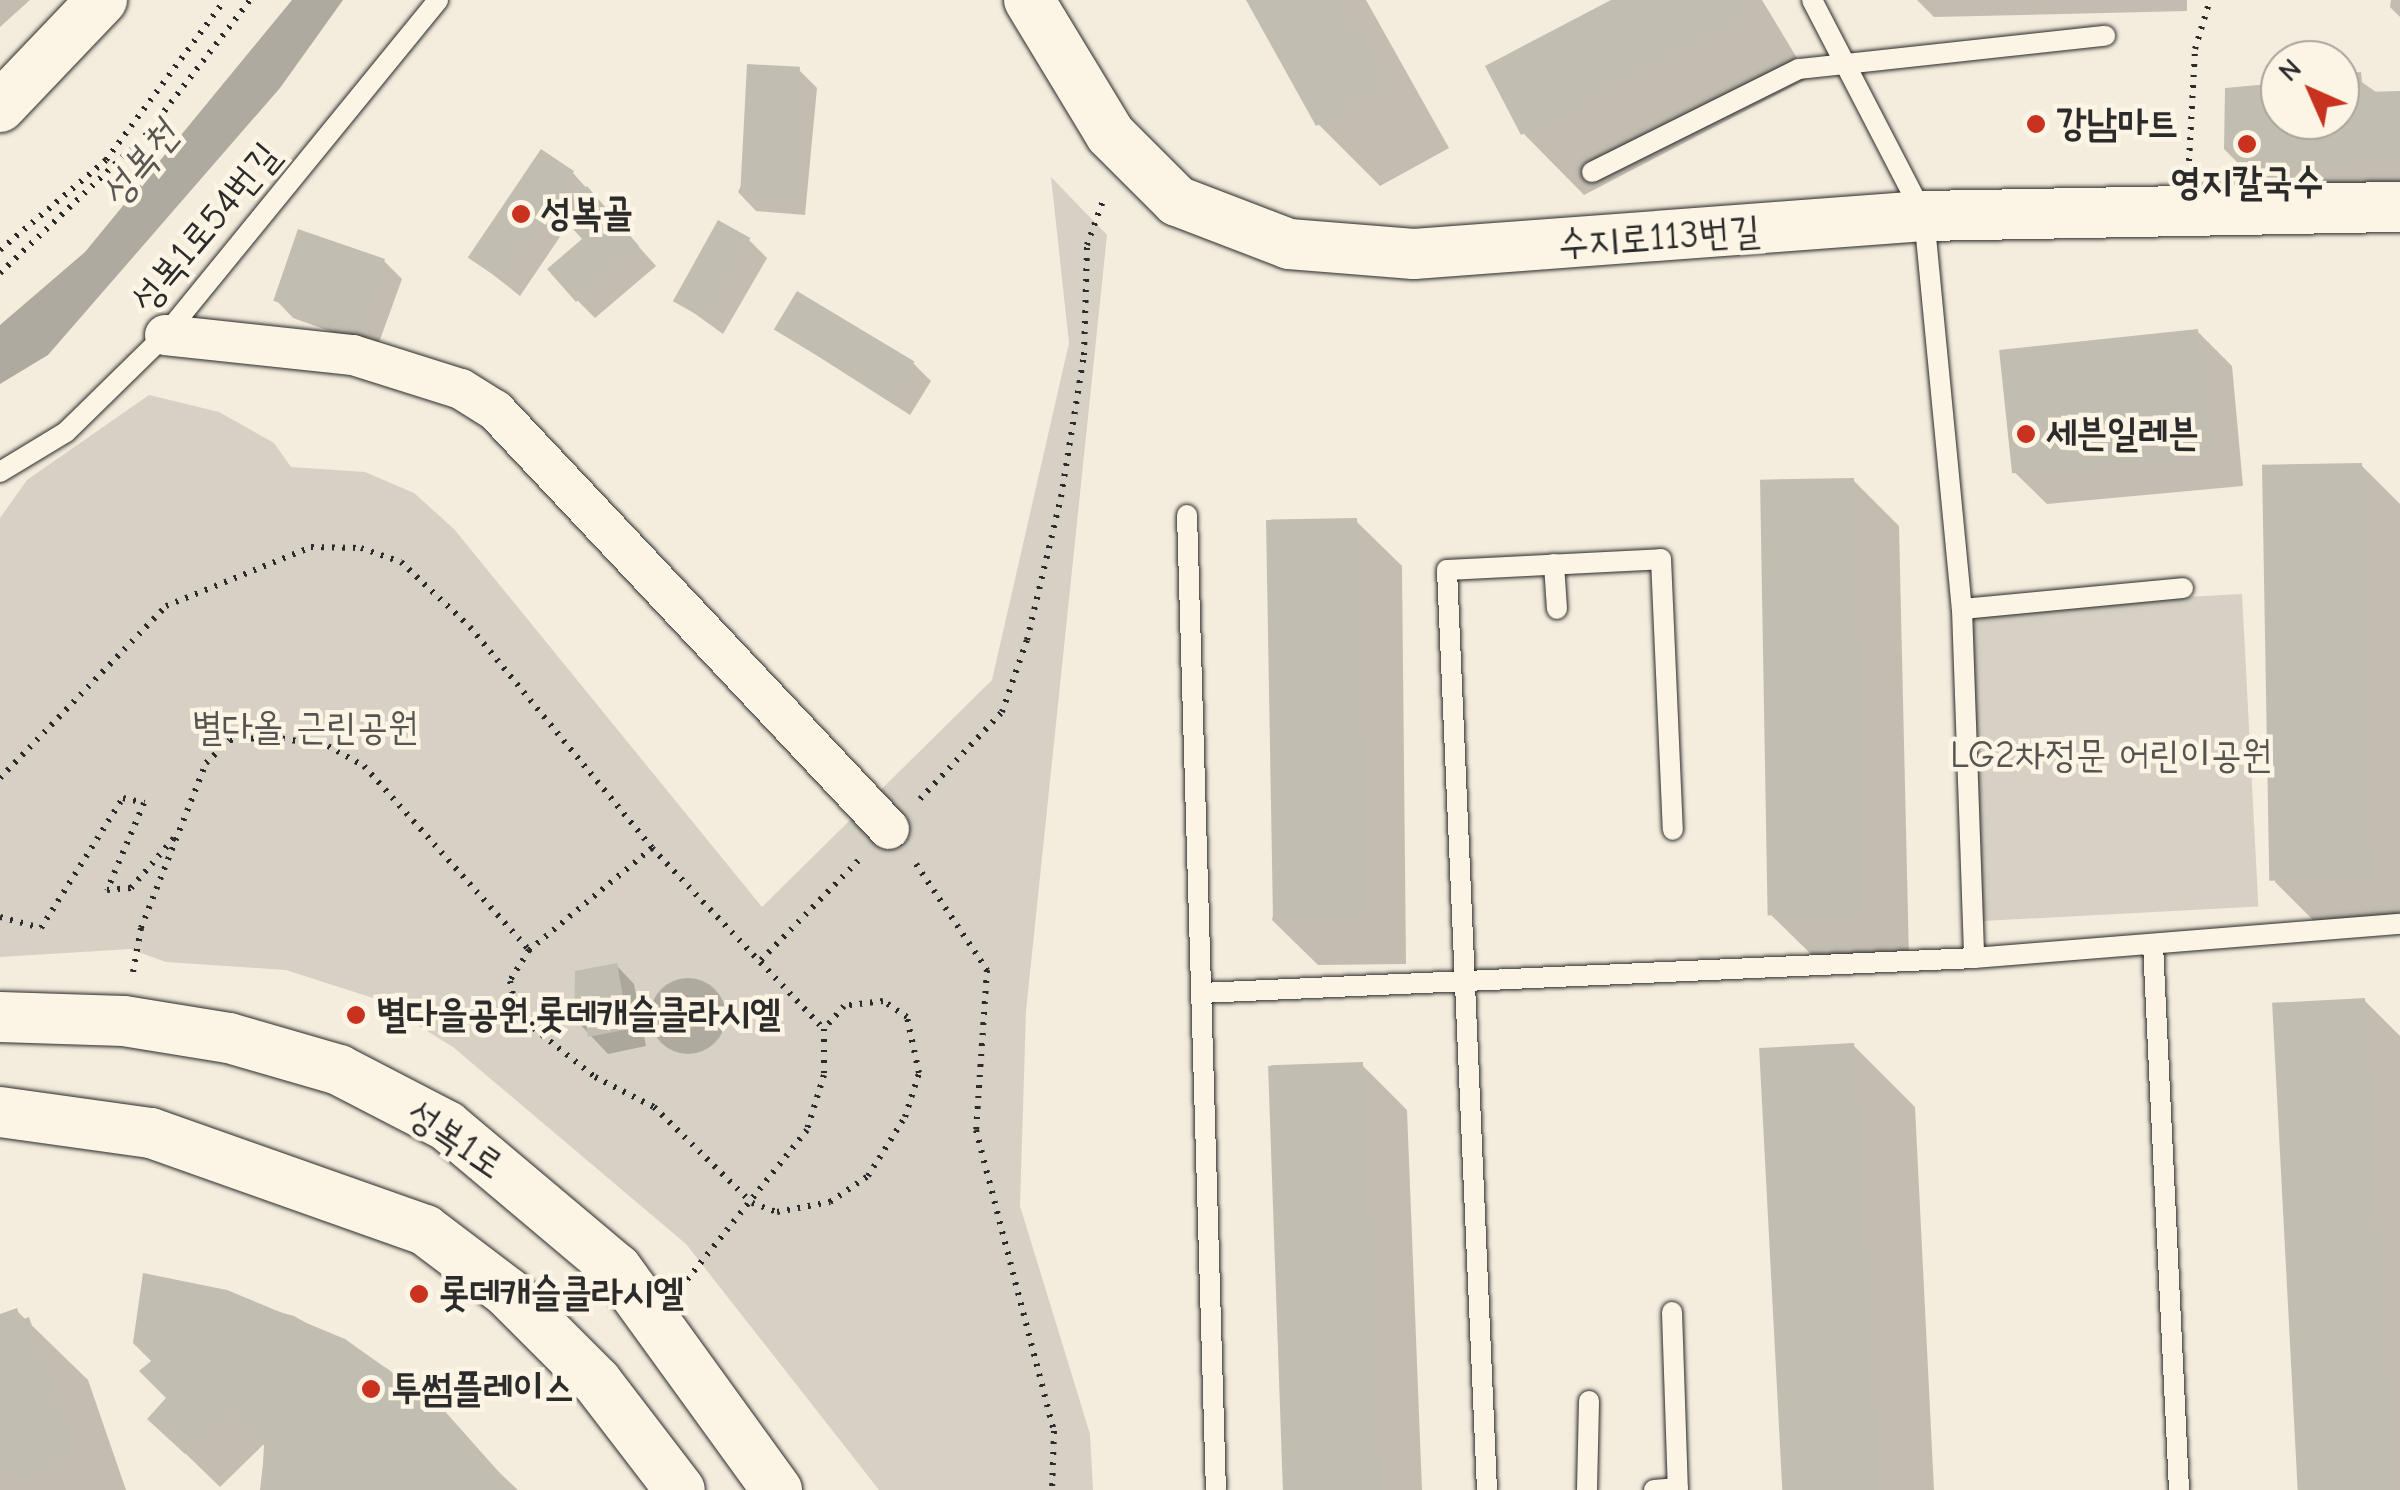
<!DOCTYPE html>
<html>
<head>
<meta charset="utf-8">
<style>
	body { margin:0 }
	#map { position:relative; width:2400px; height:1490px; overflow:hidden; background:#f4edde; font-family:"Comic Neue","Poor Story",sans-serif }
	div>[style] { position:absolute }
	.green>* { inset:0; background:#d6d1c4; transform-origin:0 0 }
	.water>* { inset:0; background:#afaaa0 }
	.round { border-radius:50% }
	.shadow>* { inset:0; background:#0003 }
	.building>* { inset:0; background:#c2bdb1; transform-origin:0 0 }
	.path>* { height:6px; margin-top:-3px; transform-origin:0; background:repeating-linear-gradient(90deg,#2b2b2b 0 2.5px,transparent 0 10.5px) }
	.roads { filter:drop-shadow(0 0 2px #2b2b2b) drop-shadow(0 0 2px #2b2b2b) }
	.service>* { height:20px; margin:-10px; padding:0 10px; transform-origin:10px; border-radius:10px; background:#fcf5e5 }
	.minor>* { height:40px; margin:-20px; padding:0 20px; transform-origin:20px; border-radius:20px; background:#fcf5e5 }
	.tertiary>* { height:50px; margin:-25px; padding:0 25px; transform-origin:25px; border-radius:25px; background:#fcf5e5 }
	.dots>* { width:28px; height:28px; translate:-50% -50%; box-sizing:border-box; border:5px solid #fcf5e5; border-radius:50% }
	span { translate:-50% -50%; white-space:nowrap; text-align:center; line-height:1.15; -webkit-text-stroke:9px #fcf5e5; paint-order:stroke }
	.poi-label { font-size:38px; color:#2b2b2b; font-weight:700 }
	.left { translate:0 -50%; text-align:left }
	.street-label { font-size:38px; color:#2b2b2b }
	.park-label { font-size:38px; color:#565451 }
	.water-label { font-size:40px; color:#595754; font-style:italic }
	.north { position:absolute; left:2260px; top:40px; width:100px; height:100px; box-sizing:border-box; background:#fcf5e5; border:2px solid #a8a49b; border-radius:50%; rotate:315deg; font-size:28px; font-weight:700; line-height:40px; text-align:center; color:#2b2b2b }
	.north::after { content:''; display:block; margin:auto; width:35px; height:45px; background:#c8321e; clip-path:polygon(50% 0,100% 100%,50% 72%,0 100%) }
</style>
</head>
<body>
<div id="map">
	<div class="green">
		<i style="clip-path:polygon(1051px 177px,1107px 235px,1026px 1011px,1020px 1206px,1090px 1434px,1093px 1490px,879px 1490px,686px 1244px,453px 1047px,373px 998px,286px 970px,166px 962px,130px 949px,0 957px,0 518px,27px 480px,149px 395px,219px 412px,274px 443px,291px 467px,365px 472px,414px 493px,454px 529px,762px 907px,992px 680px,1069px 343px)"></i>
		<i style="left:2242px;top:594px;width:313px;height:280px;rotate:87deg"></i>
	</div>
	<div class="water">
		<i style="clip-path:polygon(292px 0,343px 0,280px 88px,48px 355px,0 384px,0 325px,85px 252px)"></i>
		<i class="round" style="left:650px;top:978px;width:76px;height:76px"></i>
	</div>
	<div class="shadow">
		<i style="clip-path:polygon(0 0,30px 0,0 27px)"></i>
		<i style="clip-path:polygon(1249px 0,1366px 0,1449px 148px,1380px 186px,1318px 124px)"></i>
		<i style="clip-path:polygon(1617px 0,1762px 0,1809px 78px,1584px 195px,1523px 133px)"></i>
		<i style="clip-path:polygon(1917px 0,2187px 0,2187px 11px,1934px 17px)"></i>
		<i style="clip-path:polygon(2391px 0,2400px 0,2400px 17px,2390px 7px)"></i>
		<i style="clip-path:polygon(2340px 67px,2379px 94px,2400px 93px,2400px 184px,2274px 196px,2227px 148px,2280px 85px,2280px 120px,2340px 120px)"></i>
		<i style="clip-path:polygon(799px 70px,817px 88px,805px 215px,756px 211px,738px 192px)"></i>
		<i style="clip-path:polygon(573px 173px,656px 266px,595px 318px,577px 300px,585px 239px,570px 222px,520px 296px,472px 258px)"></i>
		<i style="clip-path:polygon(749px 240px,767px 258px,723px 334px,676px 300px)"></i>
		<i style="clip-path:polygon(384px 261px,402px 279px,377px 348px,293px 318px,275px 299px)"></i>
		<i style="clip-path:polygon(777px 330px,913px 363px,931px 381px,910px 415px)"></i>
		<i style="clip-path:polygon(2197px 331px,2232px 366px,2243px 486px,2047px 504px,2012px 470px)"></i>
		<i style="clip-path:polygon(2361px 465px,2400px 504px,2400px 924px,2320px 927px,2275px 882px)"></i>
		<i style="clip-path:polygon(1853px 480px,1899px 526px,1909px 959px,1818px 961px,1772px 916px)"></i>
		<i style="clip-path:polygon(1356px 521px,1402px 566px,1406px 964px,1318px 965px,1272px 920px)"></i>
		<i style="clip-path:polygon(616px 965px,634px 984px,646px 1046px,608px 1054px,576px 1020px)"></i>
		<i style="clip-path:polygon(2364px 1000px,2400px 1036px,2400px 1490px,2298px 1490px)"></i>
		<i style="clip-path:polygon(1853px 1045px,1915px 1107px,1934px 1490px,1784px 1490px)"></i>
		<i style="clip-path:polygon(1362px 1065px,1407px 1110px,1422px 1490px,1286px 1490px)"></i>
		<i style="clip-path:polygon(145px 1276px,294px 1316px,388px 1369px,518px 1490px,262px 1490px,264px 1444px,220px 1487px,185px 1453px,155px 1362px)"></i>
		<i style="clip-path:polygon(17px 1311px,88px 1380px,126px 1490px,0 1490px,0 1319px)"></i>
	</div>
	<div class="building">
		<i style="clip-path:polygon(1246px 0,1341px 0,1389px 85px,1316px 126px)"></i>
		<i style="clip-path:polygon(1611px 0,1741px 0,1749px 16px,1521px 135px,1485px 66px)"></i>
		<i style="left:747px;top:64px;width:53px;height:130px;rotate:3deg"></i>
		<i style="clip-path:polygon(2361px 72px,2363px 92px,2400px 91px,2400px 156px,2245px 170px,2224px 149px,2225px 88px,2280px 83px,2280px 120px,2340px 120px,2340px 74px)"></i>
		<i style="left:541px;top:149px;width:40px;height:131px;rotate:34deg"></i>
		<i style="clip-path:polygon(587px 186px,639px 246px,576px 302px,547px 269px,582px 239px,558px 212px)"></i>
		<i style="left:718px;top:220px;width:37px;height:93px;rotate:29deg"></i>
		<i style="left:298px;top:229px;width:92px;height:76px;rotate:19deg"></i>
		<i style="left:797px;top:291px;width:137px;height:45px;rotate:31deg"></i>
		<i style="left:2198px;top:329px;width:124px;height:200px;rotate:84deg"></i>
		<i style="left:2362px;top:463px;width:416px;height:100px;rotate:89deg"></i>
		<i style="left:1854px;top:478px;width:436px;height:94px;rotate:89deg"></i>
		<i style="left:1357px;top:518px;width:401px;height:91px;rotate:89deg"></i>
		<i style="clip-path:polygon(617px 963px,629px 1029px,588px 1037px,585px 1019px,574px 1021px,575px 971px)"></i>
		<i style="left:2365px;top:998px;width:493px;height:93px;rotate:87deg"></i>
		<i style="left:1854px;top:1043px;width:448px;height:95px;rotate:87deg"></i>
		<i style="left:1363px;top:1062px;width:428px;height:95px;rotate:88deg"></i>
		<i style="clip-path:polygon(143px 1273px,227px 1290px,345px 1339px,442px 1408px,515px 1490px,260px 1490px,265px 1446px,228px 1411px,185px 1454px,147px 1419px,166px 1398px,139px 1371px,151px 1361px,133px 1343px)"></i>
		<i style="clip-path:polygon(17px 1308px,21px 1320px,29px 1317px,72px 1443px,70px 1460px,18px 1478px,15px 1469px,0 1475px,0 1314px)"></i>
	</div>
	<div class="path">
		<i style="left:2189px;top:161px;width:112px;rotate:-86.9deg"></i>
		<i style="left:2195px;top:49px;width:51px;rotate:-73deg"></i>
		<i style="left:0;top:250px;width:139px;rotate:-40.3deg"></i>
		<i style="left:106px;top:160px;width:199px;rotate:-53.4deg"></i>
		<i style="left:0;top:273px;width:199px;rotate:-43.4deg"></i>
		<i style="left:145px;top:136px;width:172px;rotate:-52.3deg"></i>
		<i style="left:0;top:778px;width:239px;rotate:-46deg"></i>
		<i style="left:166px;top:606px;width:157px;rotate:-22.1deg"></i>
		<i style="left:311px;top:547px;width:50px;rotate:1.1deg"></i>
		<i style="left:361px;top:548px;width:42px;rotate:19.3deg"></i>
		<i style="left:401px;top:562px;width:95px;rotate:43.3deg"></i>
		<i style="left:470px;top:627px;width:286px;rotate:50.5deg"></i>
		<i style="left:652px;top:848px;width:250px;rotate:46.5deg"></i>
		<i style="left:824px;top:1029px;width:46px;rotate:90deg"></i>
		<i style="left:824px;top:1075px;width:58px;rotate:107.2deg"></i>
		<i style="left:807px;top:1130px;width:193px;rotate:128.7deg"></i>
		<i style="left:920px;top:799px;width:120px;rotate:-46.7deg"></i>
		<i style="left:1002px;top:712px;width:76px;rotate:-70.9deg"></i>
		<i style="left:1027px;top:640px;width:147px;rotate:-76.6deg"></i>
		<i style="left:1061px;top:497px;width:144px;rotate:-80.8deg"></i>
		<i style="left:1084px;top:355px;width:110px;rotate:-88.4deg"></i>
		<i style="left:1087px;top:245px;width:50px;rotate:-70.1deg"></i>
		<i style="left:652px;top:848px;width:160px;rotate:140.3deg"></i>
		<i style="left:529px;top:950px;width:36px;rotate:122deg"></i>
		<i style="left:510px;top:981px;width:35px;rotate:78deg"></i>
		<i style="left:517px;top:1015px;width:100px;rotate:38.5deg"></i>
		<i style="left:595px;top:1077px;width:66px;rotate:27deg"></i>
		<i style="left:654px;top:1107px;width:137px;rotate:44.4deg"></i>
		<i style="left:752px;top:1203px;width:27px;rotate:20deg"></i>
		<i style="left:777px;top:1212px;width:54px;rotate:-10.7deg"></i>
		<i style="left:830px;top:1202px;width:46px;rotate:-34.4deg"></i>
		<i style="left:868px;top:1176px;width:70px;rotate:-57.9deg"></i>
		<i style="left:905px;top:1117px;width:46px;rotate:-72.3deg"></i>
		<i style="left:919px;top:1073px;width:57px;rotate:-102.1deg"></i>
		<i style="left:907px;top:1017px;width:29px;rotate:-146deg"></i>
		<i style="left:883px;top:1001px;width:39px;rotate:173deg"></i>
		<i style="left:844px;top:1006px;width:30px;rotate:131deg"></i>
		<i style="left:916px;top:864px;width:128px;rotate:56.2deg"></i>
		<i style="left:987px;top:970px;width:160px;rotate:93.9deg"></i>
		<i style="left:976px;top:1130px;width:311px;rotate:75.5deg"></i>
		<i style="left:1054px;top:1431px;width:59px;rotate:91.9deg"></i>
		<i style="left:0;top:917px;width:42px;rotate:15deg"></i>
		<i style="left:41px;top:928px;width:154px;rotate:-57.8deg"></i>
		<i style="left:123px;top:798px;width:22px;rotate:13deg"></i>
		<i style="left:144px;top:803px;width:95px;rotate:113deg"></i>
		<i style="left:107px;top:890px;width:24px;rotate:-5deg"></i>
		<i style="left:131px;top:888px;width:66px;rotate:-49.3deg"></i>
		<i style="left:761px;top:960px;width:139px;rotate:-45.6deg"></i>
		<i style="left:133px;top:972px;width:45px;rotate:-79.7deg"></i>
		<i style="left:141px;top:928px;width:177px;rotate:-68.5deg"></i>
		<i style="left:206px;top:763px;width:33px;rotate:-44deg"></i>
		<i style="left:230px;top:740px;width:42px;rotate:-4.1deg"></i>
		<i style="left:272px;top:737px;width:57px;rotate:9.1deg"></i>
		<i style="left:328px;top:746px;width:41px;rotate:29.1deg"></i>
		<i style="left:364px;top:766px;width:247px;rotate:48.1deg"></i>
	</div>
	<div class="roads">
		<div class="service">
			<i style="left:1812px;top:0;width:243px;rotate:62.6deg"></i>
			<i style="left:1924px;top:216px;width:395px;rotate:84.5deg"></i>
			<i style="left:1962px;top:609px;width:349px;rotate:88deg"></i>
			<i style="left:1592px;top:172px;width:231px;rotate:-26.5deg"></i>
			<i style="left:1799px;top:69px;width:308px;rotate:-6.2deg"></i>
			<i style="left:0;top:472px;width:77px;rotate:-31.2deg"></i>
			<i style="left:66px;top:432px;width:139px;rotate:-44.4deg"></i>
			<i style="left:165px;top:335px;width:432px;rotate:-50.8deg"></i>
			<i style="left:1187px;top:515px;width:975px;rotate:88.3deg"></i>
			<i style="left:1554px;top:564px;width:45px;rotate:86.2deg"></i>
			<i style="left:1962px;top:609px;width:222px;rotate:-5.4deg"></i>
			<i style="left:2153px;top:944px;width:547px;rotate:87.27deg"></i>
			<i style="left:1201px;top:993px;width:774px;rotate:-2.59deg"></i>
			<i style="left:1974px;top:958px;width:427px;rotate:-4.6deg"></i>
			<i style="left:1672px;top:1312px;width:178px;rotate:88.1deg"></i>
			<i style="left:1487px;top:1490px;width:921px;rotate:-92.49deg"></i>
			<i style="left:1447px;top:570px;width:214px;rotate:-2.9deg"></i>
			<i style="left:1661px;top:559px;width:271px;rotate:87.5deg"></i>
			<i style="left:1587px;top:1490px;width:89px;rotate:-88.7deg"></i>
			<i style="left:1654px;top:1490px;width:24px;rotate:-5deg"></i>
		</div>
		<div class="minor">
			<i style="left:165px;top:335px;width:189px;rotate:6.1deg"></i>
			<i style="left:353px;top:355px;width:113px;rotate:17.5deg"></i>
			<i style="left:461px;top:389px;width:40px;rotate:32deg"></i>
			<i style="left:495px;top:410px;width:575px;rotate:46.76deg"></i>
		</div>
		<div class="tertiary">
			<i style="left:1029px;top:0;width:157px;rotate:58.8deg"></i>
			<i style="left:1110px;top:134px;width:95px;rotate:45deg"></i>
			<i style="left:1177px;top:201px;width:120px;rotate:21deg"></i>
			<i style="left:1289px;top:244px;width:125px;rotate:4.6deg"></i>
			<i style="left:1414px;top:254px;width:511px;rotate:-4.26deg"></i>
			<i style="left:1924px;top:216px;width:476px;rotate:-1.1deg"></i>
			<i style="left:0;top:107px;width:148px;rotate:-46.4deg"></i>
			<i style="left:0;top:1017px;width:124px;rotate:1.8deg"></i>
			<i style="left:124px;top:1021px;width:106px;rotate:9.2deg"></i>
			<i style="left:229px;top:1038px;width:115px;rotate:16.2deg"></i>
			<i style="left:339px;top:1070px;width:122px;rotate:27.4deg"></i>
			<i style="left:447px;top:1126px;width:222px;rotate:40.1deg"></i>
			<i style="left:617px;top:1269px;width:273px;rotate:54.1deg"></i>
			<i style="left:0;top:1112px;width:152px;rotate:7.9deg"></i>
			<i style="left:151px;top:1133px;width:291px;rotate:19.5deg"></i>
			<i style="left:425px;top:1230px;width:103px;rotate:37.1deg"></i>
			<i style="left:507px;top:1292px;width:127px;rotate:45deg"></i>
			<i style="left:597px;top:1382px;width:136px;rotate:52.5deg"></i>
		</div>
	</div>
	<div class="dots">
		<i style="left:2036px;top:124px;background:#c8321e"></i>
		<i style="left:2247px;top:144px;background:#c8321e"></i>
		<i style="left:521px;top:214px;background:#c8321e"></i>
		<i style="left:2026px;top:434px;background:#c8321e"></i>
		<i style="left:356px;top:1015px;background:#c8321e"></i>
		<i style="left:419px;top:1294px;background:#c8321e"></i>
		<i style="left:371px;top:1389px;background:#c8321e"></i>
	</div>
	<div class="poi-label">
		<span class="left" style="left:2056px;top:124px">강남마트</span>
		<span style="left:2247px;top:183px">영지칼국수</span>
		<span class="left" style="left:541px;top:214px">성복골</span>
		<span class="left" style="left:2046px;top:434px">세븐일레븐</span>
		<span class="left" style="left:376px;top:1015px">별다을공원.롯데캐슬클라시엘</span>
		<span class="left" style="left:439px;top:1294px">롯데캐슬클라시엘</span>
		<span class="left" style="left:391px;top:1389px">투썸플레이스</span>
	</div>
	<div class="street-label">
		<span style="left:206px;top:228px;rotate:-50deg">성복1로54번길</span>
		<span style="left:1659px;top:238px;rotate:-4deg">수지로113번길</span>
		<span style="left:455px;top:1140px;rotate:34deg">성복1로</span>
	</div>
	<div class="park-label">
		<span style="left:305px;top:728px">별다올 근린공원</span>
		<span style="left:2111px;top:756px">LG2차정문 어린이공원</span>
	</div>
	<div class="water-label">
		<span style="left:139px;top:164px;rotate:-51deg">성복천</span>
	</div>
	<div class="north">N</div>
</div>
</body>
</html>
